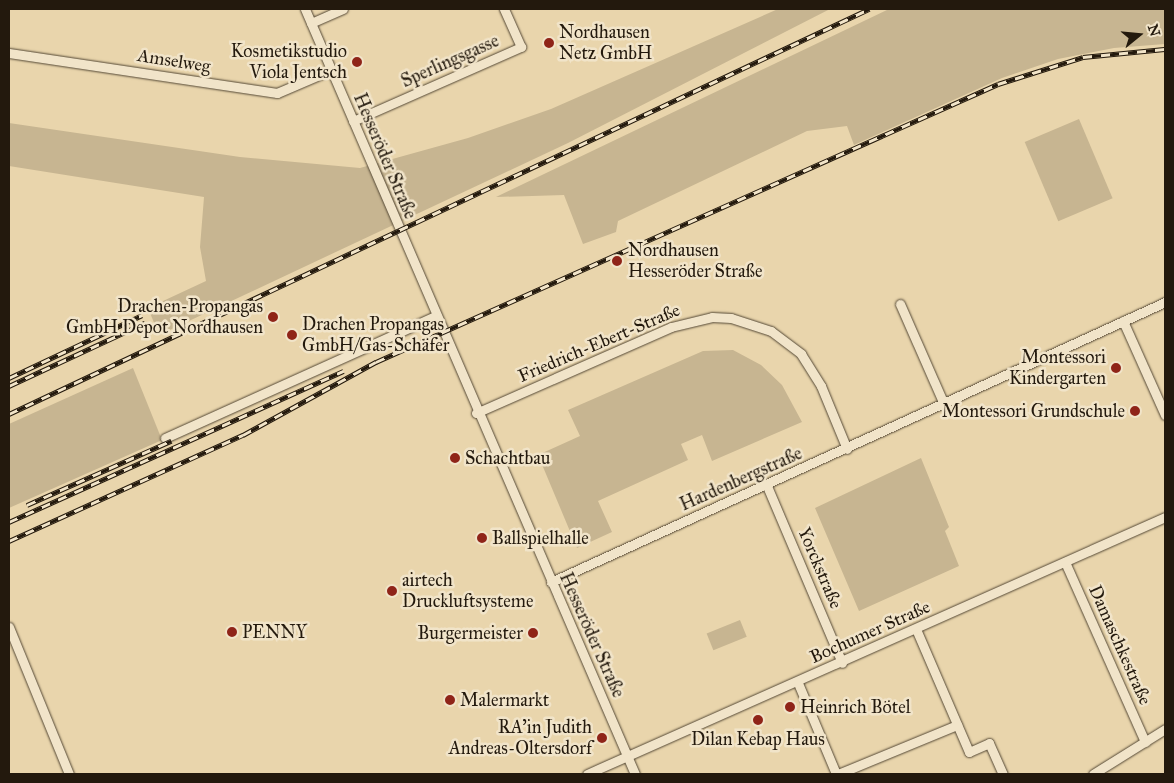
<!DOCTYPE html>
<html>
<head>
<meta charset="utf-8">
<style>
	body { margin:0 }
	#map { position:relative; width:1174px; height:783px; overflow:hidden; background:#e9d5ac; font-family:"IM FELL Great Primer",serif }
	div>[style] { position:absolute }
	.green>* { inset:0; background:#c7b591; transform-origin:0 0 }
	.roads { filter:drop-shadow(0 0 1px #544835) drop-shadow(0 0 1px #544835) }
	.street>* { height:9px; margin:-4.5px; padding:0 4.5px; transform-origin:4.5px; border-radius:4.5px; background:#f1e4c9 }
	.rail>* { height:5px; margin-top:-2.5px; transform-origin:0; background:repeating-linear-gradient(90deg,#f1e4c9 0 9px,#23190d 0 18px); box-sizing:border-box; border-block:1px solid #23190d }
	.dots>* { width:14px; height:14px; translate:-50% -50%; box-sizing:border-box; border:2px solid #f1e4c9; border-radius:50% }
	span { translate:-50% -50%; white-space:nowrap; text-align:center; line-height:1.15; -webkit-text-stroke:5px #f1e4c9; paint-order:stroke }
	.poi-label { font-size:18px; color:#23190d }
	.left { translate:0 -50%; text-align:left }
	.right { translate:-100% -50%; text-align:right }
	.street-label { font-size:18px; color:#23190d }
	.frame { position:absolute; inset:0; border:10px solid #23190d; pointer-events:none }
	.north { position:absolute; left:1114px; top:10px; width:50px; height:50px; -webkit-text-stroke:4px #f1e4c9; paint-order:stroke; rotate:73deg; font-size:14px; font-weight:700; line-height:20px; text-align:center; color:#23190d }
	.north::after { content:''; display:block; margin:auto; width:18px; height:22px; background:#23190d; clip-path:polygon(50% 0,100% 100%,50% 72%,0 100%) }
</style>
</head>
<body>
<div id="map">
	<div class="green">
		<i style="clip-path:polygon(778px 9px,830px 9px,568px 143px,159px 335px,148px 308px,206px 281px,200px 247px,204px 197px,9px 166px,9px 123px,240px 157px,360px 168px,468px 138px,551px 109px)"></i>
		<i style="clip-path:polygon(889px 9px,1165px 9px,1165px 44px,1114px 48px,1058px 59px,1002px 78px,854px 145px,847px 126px,807px 131px,618px 221px,616px 232px,583px 244px,564px 195px,496px 197px)"></i>
		<i style="left:1079px;top:119px;width:86px;height:59px;rotate:67deg"></i>
		<i style="clip-path:polygon(733px 350px,761px 365px,782px 385px,802px 422px,712px 461px,702px 435px,681px 444px,688px 460px,598px 501px,612px 532px,577px 548px,538px 455px,580px 436px,568px 410px,703px 351px)"></i>
		<i style="clip-path:polygon(133px 368px,162px 440px,9px 508px,9px 424px)"></i>
		<i style="clip-path:polygon(921px 458px,949px 527px,945px 531px,959px 566px,859px 611px,815px 508px)"></i>
		<i style="left:740px;top:620px;width:18px;height:36px;rotate:68deg"></i>
	</div>
	<div class="roads">
		<div class="street">
			<i style="left:305px;top:9px;width:833px;rotate:66.67deg"></i>
			<i style="left:311px;top:23px;width:35px;rotate:-24deg"></i>
			<i style="left:9px;top:53px;width:271px;rotate:8.5deg"></i>
			<i style="left:277px;top:93px;width:59px;rotate:-23.1deg"></i>
			<i style="left:353px;top:121px;width:184px;rotate:-23.8deg"></i>
			<i style="left:521px;top:47px;width:42px;rotate:-114.1deg"></i>
			<i style="left:900px;top:304px;width:109px;rotate:66.3deg"></i>
			<i style="left:1123px;top:321px;width:103px;rotate:65.9deg"></i>
			<i style="left:476px;top:413px;width:213px;rotate:-23.8deg"></i>
			<i style="left:671px;top:327px;width:42px;rotate:-13.7deg"></i>
			<i style="left:712px;top:317px;width:19px;rotate:3deg"></i>
			<i style="left:731px;top:318px;width:42px;rotate:18deg"></i>
			<i style="left:771px;top:331px;width:38px;rotate:37deg"></i>
			<i style="left:801px;top:354px;width:38px;rotate:58deg"></i>
			<i style="left:821px;top:386px;width:68px;rotate:67.6deg"></i>
			<i style="left:165px;top:438px;width:296px;rotate:-24.3deg"></i>
			<i style="left:767px;top:486px;width:192px;rotate:67deg"></i>
			<i style="left:1065px;top:562px;width:197px;rotate:66deg"></i>
			<i style="left:551px;top:582px;width:675px;rotate:-24.51deg"></i>
			<i style="left:9px;top:627px;width:159px;rotate:67.8deg"></i>
			<i style="left:916px;top:629px;width:134px;rotate:66.7deg"></i>
			<i style="left:969px;top:752px;width:22px;rotate:-24deg"></i>
			<i style="left:989px;top:743px;width:34px;rotate:66deg"></i>
			<i style="left:798px;top:683px;width:99px;rotate:67.3deg"></i>
			<i style="left:587px;top:774px;width:633px;rotate:-23.97deg"></i>
			<i style="left:838px;top:774px;width:129px;rotate:-22.4deg"></i>
			<i style="left:1093px;top:774px;width:85px;rotate:-32deg"></i>
		</div>
	</div>
	<div class="rail">
		<i style="left:9px;top:378px;width:147px;rotate:-25.3deg"></i>
		<i style="left:9px;top:386px;width:150px;rotate:-24.9deg"></i>
		<i style="left:9px;top:414px;width:951px;rotate:-25.22deg"></i>
		<i style="left:27px;top:505px;width:158px;rotate:-24deg"></i>
		<i style="left:9px;top:522px;width:367px;rotate:-24.3deg"></i>
		<i style="left:9px;top:541px;width:257px;rotate:-24.4deg"></i>
		<i style="left:243px;top:435px;width:152px;rotate:-28.8deg"></i>
		<i style="left:376px;top:362px;width:681px;rotate:-24.08deg"></i>
		<i style="left:998px;top:84px;width:89px;rotate:-17.6deg"></i>
		<i style="left:1083px;top:57px;width:82px;rotate:-5.6deg"></i>
	</div>
	<div class="dots">
		<i style="left:549px;top:43px;background:#8f2418"></i>
		<i style="left:357px;top:62px;background:#8f2418"></i>
		<i style="left:617px;top:261px;background:#8f2418"></i>
		<i style="left:273px;top:317px;background:#8f2418"></i>
		<i style="left:292px;top:335px;background:#8f2418"></i>
		<i style="left:1116px;top:368px;background:#8f2418"></i>
		<i style="left:1135px;top:411px;background:#8f2418"></i>
		<i style="left:455px;top:458px;background:#8f2418"></i>
		<i style="left:482px;top:538px;background:#8f2418"></i>
		<i style="left:392px;top:591px;background:#8f2418"></i>
		<i style="left:232px;top:632px;background:#8f2418"></i>
		<i style="left:533px;top:633px;background:#8f2418"></i>
		<i style="left:450px;top:700px;background:#8f2418"></i>
		<i style="left:790px;top:707px;background:#8f2418"></i>
		<i style="left:758px;top:720px;background:#8f2418"></i>
		<i style="left:602px;top:738px;background:#8f2418"></i>
	</div>
	<div class="poi-label">
		<span class="left" style="left:559px;top:43px">Nordhausen<br>Netz GmbH</span>
		<span class="right" style="left:347px;top:62px">Kosmetikstudio<br>Viola Jentsch</span>
		<span class="left" style="left:628px;top:261px">Nordhausen<br>Hesseröder Straße</span>
		<span class="right" style="left:263px;top:317px">Drachen-Propangas<br>GmbH Depot Nordhausen</span>
		<span class="left" style="left:302px;top:335px">Drachen Propangas<br>GmbH/Gas-Schäfer</span>
		<span class="right" style="left:1106px;top:368px">Montessori<br>Kindergarten</span>
		<span class="right" style="left:1125px;top:411px">Montessori Grundschule</span>
		<span class="left" style="left:465px;top:458px">Schachtbau</span>
		<span class="left" style="left:492px;top:538px">Ballspielhalle</span>
		<span class="left" style="left:402px;top:591px">airtech<br>Druckluftsysteme</span>
		<span class="left" style="left:242px;top:632px">PENNY</span>
		<span class="right" style="left:523px;top:633px">Burgermeister</span>
		<span class="left" style="left:460px;top:700px">Malermarkt</span>
		<span class="left" style="left:800px;top:707px">Heinrich Bötel</span>
		<span class="right" style="left:592px;top:738px">RA'in Judith<br>Andreas-Oltersdorf</span>
		<span style="left:758px;top:739px">Dilan Kebap Haus</span>
	</div>
	<div class="street-label">
		<span style="left:174px;top:61px;rotate:9deg">Amselweg</span>
		<span style="left:450px;top:61px;rotate:-24deg">Sperlingsgasse</span>
		<span style="left:385px;top:156px;rotate:67deg">Hesseröder Straße</span>
		<span style="left:599px;top:343px;rotate:-23deg">Friedrich-Ebert-Straße</span>
		<span style="left:741px;top:479px;rotate:-24deg">Hardenbergstraße</span>
		<span style="left:820px;top:568px;rotate:67deg">Yorckstraße</span>
		<span style="left:870px;top:632px;rotate:-24deg">Bochumer Straße</span>
		<span style="left:592px;top:635px;rotate:66deg">Hesseröder Straße</span>
		<span style="left:1120px;top:645px;rotate:66deg">Damaschkestraße</span>
	</div>
	<div class="frame"></div>
	<div class="north">N</div>
</div>
</body>
</html>
